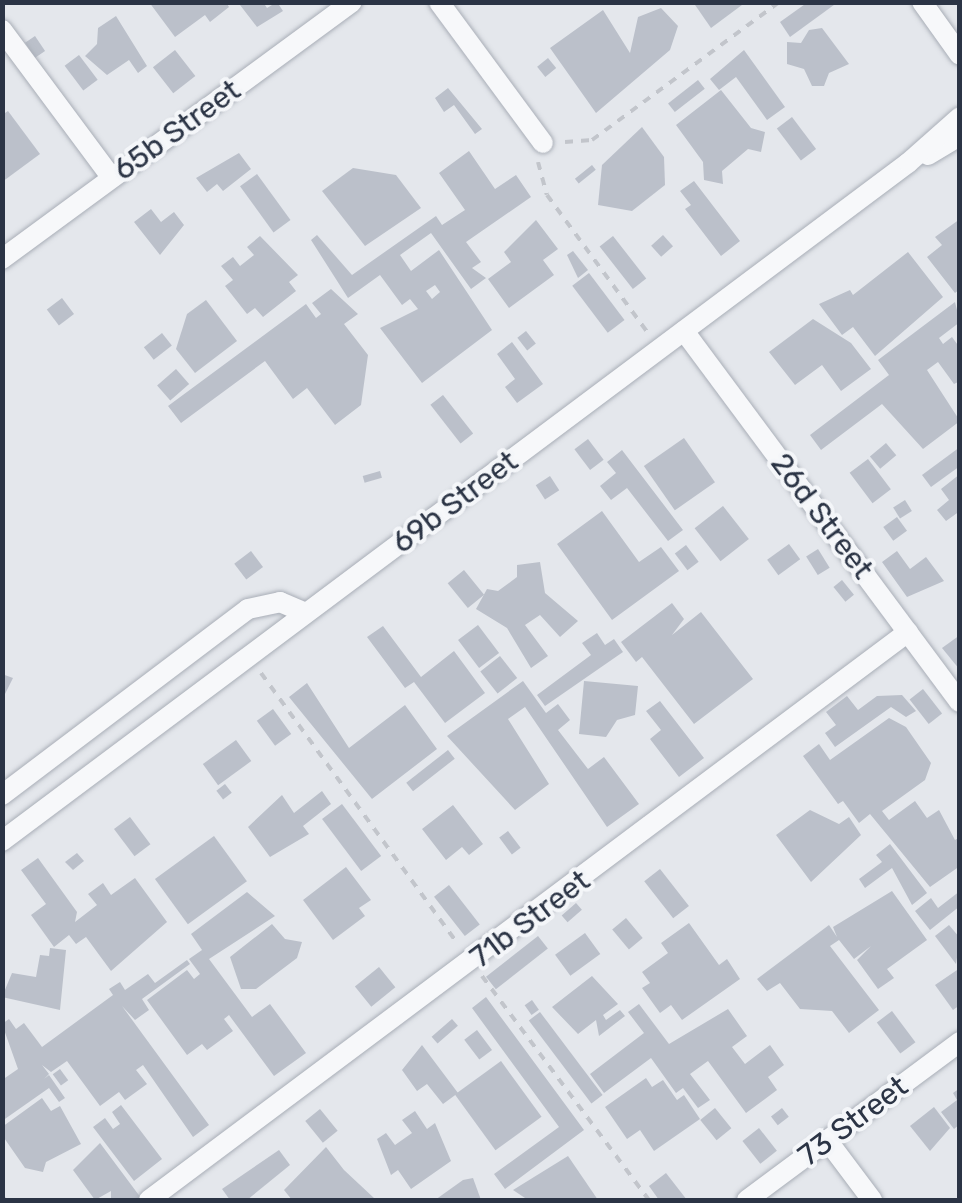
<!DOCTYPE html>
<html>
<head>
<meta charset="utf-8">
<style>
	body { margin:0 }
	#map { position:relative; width:962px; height:1203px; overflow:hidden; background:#e4e7ec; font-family:Rubik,sans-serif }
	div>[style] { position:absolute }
	.building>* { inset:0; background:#bbc0ca; transform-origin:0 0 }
	.path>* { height:4px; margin-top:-2px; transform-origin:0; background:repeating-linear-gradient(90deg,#c2c5cb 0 8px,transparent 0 16px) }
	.roads { filter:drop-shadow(0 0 2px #a9aeb7) drop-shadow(0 0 2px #a9aeb7) }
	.minor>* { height:20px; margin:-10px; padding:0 10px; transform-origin:10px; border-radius:10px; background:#f7f8fa }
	span { translate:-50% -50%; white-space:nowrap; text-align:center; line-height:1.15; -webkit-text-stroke:8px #f4f6f9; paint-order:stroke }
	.street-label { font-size:30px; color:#2b3445 }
	.frame { position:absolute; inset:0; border:5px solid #2b3445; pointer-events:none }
</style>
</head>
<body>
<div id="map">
	<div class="building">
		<i style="clip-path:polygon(149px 2px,226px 2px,229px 7px,210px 22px,205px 15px,175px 37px)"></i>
		<i style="clip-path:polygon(263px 2px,267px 8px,277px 2px,283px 11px,257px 27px,240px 5px)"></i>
		<i style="clip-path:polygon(693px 2px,746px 2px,711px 28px)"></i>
		<i style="clip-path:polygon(808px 2px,838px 2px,790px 37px,780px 22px)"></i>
		<i style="clip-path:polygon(661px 8px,678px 26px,670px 50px,596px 113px,550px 48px,603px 10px,630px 53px,638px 17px)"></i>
		<i style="clip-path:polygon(116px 16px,147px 66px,138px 73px,129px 60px,107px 75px,85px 56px,97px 44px,98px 28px)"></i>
		<i style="clip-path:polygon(822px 28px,849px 64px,829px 73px,824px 86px,812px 86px,804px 69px,787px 64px,787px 42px,801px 43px,809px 30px)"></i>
		<i style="left:35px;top:36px;width:18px;height:12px;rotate:56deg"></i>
		<i style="left:175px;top:50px;width:33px;height:28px;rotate:52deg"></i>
		<i style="clip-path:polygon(744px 50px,785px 107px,767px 120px,736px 77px,719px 90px,710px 79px)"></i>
		<i style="left:79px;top:55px;width:31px;height:18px;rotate:53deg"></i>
		<i style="left:548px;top:58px;width:13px;height:14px;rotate:51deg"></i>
		<i style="left:698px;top:80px;width:11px;height:38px;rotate:52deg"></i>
		<i style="clip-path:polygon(448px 88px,482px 129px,475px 134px,454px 105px,444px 112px,435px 98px)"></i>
		<i style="clip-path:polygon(721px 90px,751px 128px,765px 132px,761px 152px,748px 149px,722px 171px,723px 184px,704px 180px,703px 162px,676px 125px)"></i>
		<i style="clip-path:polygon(8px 111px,40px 154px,2px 182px,2px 115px)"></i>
		<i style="left:792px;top:117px;width:40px;height:19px;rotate:53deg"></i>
		<i style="clip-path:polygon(642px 127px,664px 157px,665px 185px,632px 211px,598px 205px,602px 165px)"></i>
		<i style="clip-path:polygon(evenodd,469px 151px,495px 189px,516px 175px,531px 197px,466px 242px,481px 262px,472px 268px,486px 278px,471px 289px,431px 233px,400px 255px,411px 271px,439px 250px,492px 330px,422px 383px,380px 328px,418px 309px,410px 299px,402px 305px,380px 275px,348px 298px,311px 240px,317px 235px,352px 275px,436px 216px,442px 225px,465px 210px,439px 173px,469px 151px,435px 285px,440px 292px,432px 299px,426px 291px,435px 285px)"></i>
		<i style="clip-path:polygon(239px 153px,251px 169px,223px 191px,217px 184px,207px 192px,196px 178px)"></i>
		<i style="left:592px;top:165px;width:6px;height:22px;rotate:51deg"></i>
		<i style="clip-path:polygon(353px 168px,396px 175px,421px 208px,365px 246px,322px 191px)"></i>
		<i style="left:257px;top:174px;width:57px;height:21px;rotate:54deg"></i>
		<i style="clip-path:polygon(694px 181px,740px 241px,721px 256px,685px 209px,691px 205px,680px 191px)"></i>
		<i style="clip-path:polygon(151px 209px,161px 222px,174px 212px,184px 225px,160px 255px,134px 222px)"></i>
		<i style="clip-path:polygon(960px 219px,960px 289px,955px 293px,927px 257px,942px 245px,935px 237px)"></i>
		<i style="clip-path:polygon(536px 220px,558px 249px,543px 260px,554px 275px,509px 308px,488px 279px,511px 262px,504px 252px)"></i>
		<i style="left:663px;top:235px;width:15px;height:16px;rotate:48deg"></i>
		<i style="clip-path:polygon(260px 236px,298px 275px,289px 282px,296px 291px,263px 317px,255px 308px,247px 314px,225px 286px,233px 280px,221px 266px,233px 257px,240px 266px,254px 255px,247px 247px)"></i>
		<i style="left:613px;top:236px;width:54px;height:17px;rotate:52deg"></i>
		<i style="clip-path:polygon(573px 251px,588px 270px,578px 278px,567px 255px)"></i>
		<i style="clip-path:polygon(908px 252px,943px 297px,875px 356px,853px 327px,842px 335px,819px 304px,850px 290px,853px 295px)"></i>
		<i style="left:589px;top:273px;width:59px;height:21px;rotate:53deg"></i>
		<i style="clip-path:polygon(331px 289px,358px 314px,344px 324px,368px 355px,361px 405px,335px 425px,307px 388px,293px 399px,265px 361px,181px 423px,168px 406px,306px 304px,316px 318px,321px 314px,312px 303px)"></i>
		<i style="left:62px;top:298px;width:20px;height:19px;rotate:53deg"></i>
		<i style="clip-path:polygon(206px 300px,237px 341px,195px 373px,176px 349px,187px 314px)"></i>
		<i style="clip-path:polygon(955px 302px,960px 322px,939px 338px,943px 344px,952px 337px,960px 348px,960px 381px,954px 384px,938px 362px,927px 370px,960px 421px,923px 449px,882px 404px,821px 450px,810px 435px,889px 375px,878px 360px)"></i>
		<i style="clip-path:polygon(813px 319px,851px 343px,871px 369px,841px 391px,822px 365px,795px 385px,769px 352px)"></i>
		<i style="left:526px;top:331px;width:16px;height:11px;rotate:52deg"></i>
		<i style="left:162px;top:333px;width:16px;height:23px;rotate:52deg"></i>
		<i style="clip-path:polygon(512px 342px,543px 384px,517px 403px,505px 387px,515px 379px,497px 354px)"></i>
		<i style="left:176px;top:369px;width:20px;height:25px;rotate:49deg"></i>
		<i style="left:443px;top:395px;width:49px;height:16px;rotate:52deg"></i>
		<i style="left:684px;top:438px;width:54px;height:49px;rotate:55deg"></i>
		<i style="left:588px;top:439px;width:26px;height:17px;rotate:53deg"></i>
		<i style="left:886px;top:443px;width:16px;height:21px;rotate:50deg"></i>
		<i style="clip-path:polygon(960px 447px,960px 466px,931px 487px,922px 475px)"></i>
		<i style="clip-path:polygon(622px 450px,683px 530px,668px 541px,627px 488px,611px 500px,600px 486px,616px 473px,607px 462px)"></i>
		<i style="left:868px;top:459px;width:38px;height:23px;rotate:53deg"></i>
		<i style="left:380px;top:471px;width:7px;height:18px;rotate:74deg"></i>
		<i style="clip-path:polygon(960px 474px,960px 511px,946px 521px,937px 510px,949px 500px,941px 489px)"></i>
		<i style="left:550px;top:476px;width:17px;height:17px;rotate:57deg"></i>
		<i style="left:905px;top:500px;width:13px;height:14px;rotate:58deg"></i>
		<i style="left:723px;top:506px;width:42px;height:36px;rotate:52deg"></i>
		<i style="clip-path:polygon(602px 511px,639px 562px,661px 547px,679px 571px,612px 620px,557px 544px)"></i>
		<i style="left:897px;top:517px;width:17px;height:17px;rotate:54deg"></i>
		<i style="left:789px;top:544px;width:19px;height:27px;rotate:54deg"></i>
		<i style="left:686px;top:545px;width:21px;height:14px;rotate:53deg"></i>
		<i style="left:818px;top:549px;width:22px;height:14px;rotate:58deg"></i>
		<i style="left:251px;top:551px;width:20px;height:21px;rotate:53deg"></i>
		<i style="clip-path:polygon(897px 551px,910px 569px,926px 557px,944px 581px,907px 597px,882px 562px)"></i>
		<i style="clip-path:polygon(540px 562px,545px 593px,578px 621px,560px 637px,540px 615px,525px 625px,548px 656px,531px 668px,507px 628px,476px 609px,487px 589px,498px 591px,517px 577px,517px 565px)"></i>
		<i style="left:464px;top:570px;width:32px;height:21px;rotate:51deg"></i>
		<i style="left:842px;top:580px;width:19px;height:11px;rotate:51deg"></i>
		<i style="clip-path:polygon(672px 603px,684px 619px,672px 635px,701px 612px,753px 679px,694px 724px,642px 657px,636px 662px,621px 642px)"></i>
		<i style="left:478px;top:625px;width:35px;height:25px;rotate:53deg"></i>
		<i style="clip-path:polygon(383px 626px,421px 677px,454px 651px,485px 693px,445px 723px,414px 682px,405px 688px,367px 637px)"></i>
		<i style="clip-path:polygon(597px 633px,605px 645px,614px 639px,623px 652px,545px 706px,537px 695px,591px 655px,582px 643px)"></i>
		<i style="clip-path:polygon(960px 635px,960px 670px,942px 648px)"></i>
		<i style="left:500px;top:656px;width:28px;height:25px;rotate:52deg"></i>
		<i style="clip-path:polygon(2px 674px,13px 678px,2px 700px)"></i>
		<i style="clip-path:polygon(523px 681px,546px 713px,558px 704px,570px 720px,558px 730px,588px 769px,604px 757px,639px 804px,607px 827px,525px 707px,508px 719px,549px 784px,515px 810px,447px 736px)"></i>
		<i style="clip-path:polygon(584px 681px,638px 686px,635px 715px,617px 720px,606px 737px,579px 734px)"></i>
		<i style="clip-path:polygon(307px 683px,349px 748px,405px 705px,437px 749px,372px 799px,289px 697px)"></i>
		<i style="left:923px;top:689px;width:31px;height:17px;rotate:52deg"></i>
		<i style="clip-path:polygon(902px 695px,916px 711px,906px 717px,891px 707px,835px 747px,825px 733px,836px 725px,826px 712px,847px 696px,858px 710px,877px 696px)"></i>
		<i style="clip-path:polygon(660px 701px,704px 758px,679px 777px,650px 739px,661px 730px,646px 711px)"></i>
		<i style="left:273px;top:709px;width:31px;height:20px;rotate:54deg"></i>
		<i style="clip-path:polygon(889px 718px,906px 727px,931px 763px,925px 780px,882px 811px,889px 820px,915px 801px,927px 818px,939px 810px,955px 840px,960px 837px,960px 866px,930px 887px,870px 814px,859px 823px,843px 801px,838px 804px,803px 756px,819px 744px,830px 760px)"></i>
		<i style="left:236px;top:740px;width:26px;height:41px;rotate:54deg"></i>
		<i style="left:448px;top:750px;width:11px;height:53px;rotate:52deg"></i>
		<i style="left:225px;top:784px;width:11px;height:11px;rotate:52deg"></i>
		<i style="clip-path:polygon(322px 791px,331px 804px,303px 826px,309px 834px,270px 857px,248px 827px,282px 795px,294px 813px)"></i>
		<i style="left:342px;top:804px;width:65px;height:25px;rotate:53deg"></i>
		<i style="clip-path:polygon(453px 805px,483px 844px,469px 855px,462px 847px,446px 860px,422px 829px)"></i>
		<i style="clip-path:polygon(810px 810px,839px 824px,849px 817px,861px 835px,811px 882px,776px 835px)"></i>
		<i style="left:130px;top:817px;width:34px;height:20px;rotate:53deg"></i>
		<i style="left:508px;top:831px;width:21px;height:11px;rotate:53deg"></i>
		<i style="left:214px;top:836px;width:56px;height:73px;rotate:54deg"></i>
		<i style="clip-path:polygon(890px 844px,927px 893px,912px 905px,892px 868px,865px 888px,859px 879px,882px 862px,876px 855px)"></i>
		<i style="clip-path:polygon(77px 853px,84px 861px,73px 870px,65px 862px)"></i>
		<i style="clip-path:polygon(38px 858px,77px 912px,75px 922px,97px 905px,88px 894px,103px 883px,111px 895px,135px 878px,167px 922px,111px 971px,86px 937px,76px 944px,69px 935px,54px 947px,31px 915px,46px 904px,21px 870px)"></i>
		<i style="clip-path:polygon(346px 867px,371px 900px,359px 908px,365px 916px,333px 940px,303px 900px)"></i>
		<i style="left:660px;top:869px;width:47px;height:20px;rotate:52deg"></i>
		<i style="left:449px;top:885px;width:50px;height:19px;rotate:52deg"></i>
		<i style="clip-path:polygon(892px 891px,927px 940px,887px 969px,894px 978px,878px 989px,857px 960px,871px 946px,854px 959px,839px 940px,830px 946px,879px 1010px,849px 1033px,832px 1011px,800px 1009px,780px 983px,767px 991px,757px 979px,829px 925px,837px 937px,833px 927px)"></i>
		<i style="clip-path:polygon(960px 891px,960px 906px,930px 930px,915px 911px,931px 898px,938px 908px)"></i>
		<i style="clip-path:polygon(247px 892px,275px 916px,209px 959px,252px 1017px,270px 1004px,306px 1053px,274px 1076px,229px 1015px,224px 1019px,233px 1031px,207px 1050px,202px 1044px,187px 1055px,147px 1000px,187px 970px,194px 979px,200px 974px,189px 959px,202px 950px,191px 934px)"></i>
		<i style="left:576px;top:903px;width:9px;height:19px;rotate:49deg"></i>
		<i style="left:626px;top:918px;width:26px;height:18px;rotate:50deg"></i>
		<i style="clip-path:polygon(689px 923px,719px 965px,727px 959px,740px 979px,682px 1020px,671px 1005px,660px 1013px,642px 988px,650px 983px,642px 972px,668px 953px,661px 943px)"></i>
		<i style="clip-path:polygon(272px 924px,285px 939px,302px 942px,297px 958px,256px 989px,241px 989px,230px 957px)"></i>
		<i style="clip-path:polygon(949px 925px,960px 938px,956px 964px,935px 936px)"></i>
		<i style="left:585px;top:933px;width:26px;height:37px;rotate:54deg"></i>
		<i style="left:538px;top:936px;width:16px;height:66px;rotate:52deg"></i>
		<i style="clip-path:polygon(50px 948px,66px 950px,60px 1010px,2px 997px,12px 973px,36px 977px,40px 955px,49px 956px)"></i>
		<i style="clip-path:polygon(187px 960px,190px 964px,142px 999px,149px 1010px,135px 1020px,122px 1006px,209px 1125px,193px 1137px,143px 1065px,136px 1070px,147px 1084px,125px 1100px,119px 1092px,100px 1106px,67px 1061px,51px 1072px,42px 1065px,49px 1074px,44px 1079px,49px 1075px,65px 1098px,59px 1102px,49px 1088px,2px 1121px,2px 1080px,18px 1069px,2px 1024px,9px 1019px,16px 1029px,24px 1023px,42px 1047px,113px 995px,109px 989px,120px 982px,125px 990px,148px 974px,155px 983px)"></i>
		<i style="left:379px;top:967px;width:26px;height:31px;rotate:51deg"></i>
		<i style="clip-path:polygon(960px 968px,960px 1005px,953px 1010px,935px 985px)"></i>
		<i style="clip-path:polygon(592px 976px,618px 1004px,603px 1015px,606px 1020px,620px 1010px,625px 1016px,599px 1036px,596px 1020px,578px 1034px,552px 1007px)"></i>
		<i style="clip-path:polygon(486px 997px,584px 1130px,505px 1189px,494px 1174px,559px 1127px,472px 1008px)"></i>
		<i style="left:532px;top:1000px;width:12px;height:9px;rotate:55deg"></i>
		<i style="clip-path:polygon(639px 1004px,669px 1044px,728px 1009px,747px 1036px,732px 1047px,745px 1064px,770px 1045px,784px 1065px,768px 1077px,777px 1090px,746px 1113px,708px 1061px,690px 1074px,710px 1100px,698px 1108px,683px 1088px,676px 1093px,651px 1058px,604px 1093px,590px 1074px,644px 1033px,628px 1012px)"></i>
		<i style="left:892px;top:1011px;width:39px;height:19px;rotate:53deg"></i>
		<i style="left:540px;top:1012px;width:104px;height:14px;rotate:53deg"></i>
		<i style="left:452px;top:1019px;width:9px;height:27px;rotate:49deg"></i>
		<i style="left:477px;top:1030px;width:25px;height:16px;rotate:53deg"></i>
		<i style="clip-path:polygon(422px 1045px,458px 1093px,443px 1104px,427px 1084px,417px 1091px,402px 1070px)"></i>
		<i style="left:501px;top:1061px;width:69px;height:57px;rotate:54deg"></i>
		<i style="left:60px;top:1069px;width:14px;height:9px;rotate:54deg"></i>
		<i style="clip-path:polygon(646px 1078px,652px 1087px,663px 1080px,677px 1100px,684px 1095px,700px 1119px,654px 1151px,640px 1130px,627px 1139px,605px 1107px)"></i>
		<i style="clip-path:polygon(960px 1088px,960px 1124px,954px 1129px,941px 1112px,957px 1100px,953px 1093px)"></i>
		<i style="clip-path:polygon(42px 1098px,51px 1111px,60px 1106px,81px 1144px,46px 1162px,43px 1172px,25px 1168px,2px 1135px,2px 1127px)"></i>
		<i style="clip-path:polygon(121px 1105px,162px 1159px,134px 1181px,93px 1127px,105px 1118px,113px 1129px,120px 1124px,112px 1112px)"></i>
		<i style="clip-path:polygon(934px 1107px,950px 1128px,930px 1151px,910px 1126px)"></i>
		<i style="left:715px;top:1108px;width:26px;height:19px;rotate:51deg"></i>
		<i style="left:782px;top:1108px;width:11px;height:14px;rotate:52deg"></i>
		<i style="left:320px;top:1109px;width:28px;height:19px;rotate:51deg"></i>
		<i style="clip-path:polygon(415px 1111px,427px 1129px,435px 1123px,451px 1161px,411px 1189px,398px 1170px,391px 1175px,377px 1139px,386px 1133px,395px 1145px,412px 1133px,402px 1120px)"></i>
		<i style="left:759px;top:1128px;width:29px;height:21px;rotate:52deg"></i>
		<i style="clip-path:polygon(100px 1143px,141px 1198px,137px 1200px,111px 1200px,111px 1191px,95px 1200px,73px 1170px)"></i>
		<i style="clip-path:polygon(326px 1147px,344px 1170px,374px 1198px,292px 1200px,284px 1190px)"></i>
		<i style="clip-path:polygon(279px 1150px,290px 1165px,247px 1200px,230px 1200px,222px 1189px)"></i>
		<i style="clip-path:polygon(568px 1156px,598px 1200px,528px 1200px,513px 1190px)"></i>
		<i style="clip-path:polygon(666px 1173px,687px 1200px,659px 1200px,649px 1186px)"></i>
		<i style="clip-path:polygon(473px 1178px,481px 1200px,435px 1200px,463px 1180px)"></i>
	</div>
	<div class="path">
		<i style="left:565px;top:142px;width:27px;rotate:-4deg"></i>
		<i style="left:592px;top:140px;width:232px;rotate:-36.4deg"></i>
		<i style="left:538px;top:162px;width:34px;rotate:75deg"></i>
		<i style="left:547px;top:195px;width:171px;rotate:53.8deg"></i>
		<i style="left:261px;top:673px;width:335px;rotate:54deg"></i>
		<i style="left:482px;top:976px;width:279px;rotate:53.3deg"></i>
		<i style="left:2px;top:1196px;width:5px;rotate:53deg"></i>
	</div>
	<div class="roads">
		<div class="minor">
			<i style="left:439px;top:2px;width:175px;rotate:53.6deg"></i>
			<i style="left:922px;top:2px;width:65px;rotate:54.4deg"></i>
			<i style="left:2px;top:30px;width:184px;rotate:53.4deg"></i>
			<i style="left:928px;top:155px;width:37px;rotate:-31deg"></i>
			<i style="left:2px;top:259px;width:434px;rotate:-36.3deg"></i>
			<i style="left:684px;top:331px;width:462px;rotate:53.4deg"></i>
			<i style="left:2px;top:795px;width:308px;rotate:-37.1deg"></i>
			<i style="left:248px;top:609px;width:33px;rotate:-12deg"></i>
			<i style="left:280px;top:602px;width:28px;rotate:23deg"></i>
			<i style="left:2px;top:841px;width:1132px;rotate:-36.81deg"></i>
			<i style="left:908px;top:163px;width:69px;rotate:-41.5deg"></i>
			<i style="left:827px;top:1140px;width:75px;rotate:53.1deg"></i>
			<i style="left:149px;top:1200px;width:948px;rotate:-36.81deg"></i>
			<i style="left:747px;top:1200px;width:265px;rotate:-36.6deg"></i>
		</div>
	</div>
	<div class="street-label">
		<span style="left:177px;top:130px;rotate:-36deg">65b Street</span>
		<span style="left:455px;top:502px;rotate:-37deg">69b Street</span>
		<span style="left:822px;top:516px;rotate:53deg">26d Street</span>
		<span style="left:530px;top:919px;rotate:-37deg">71b Street</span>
		<span style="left:853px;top:1121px;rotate:-37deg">73 Street</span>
	</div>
	<div class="frame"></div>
</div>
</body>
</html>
